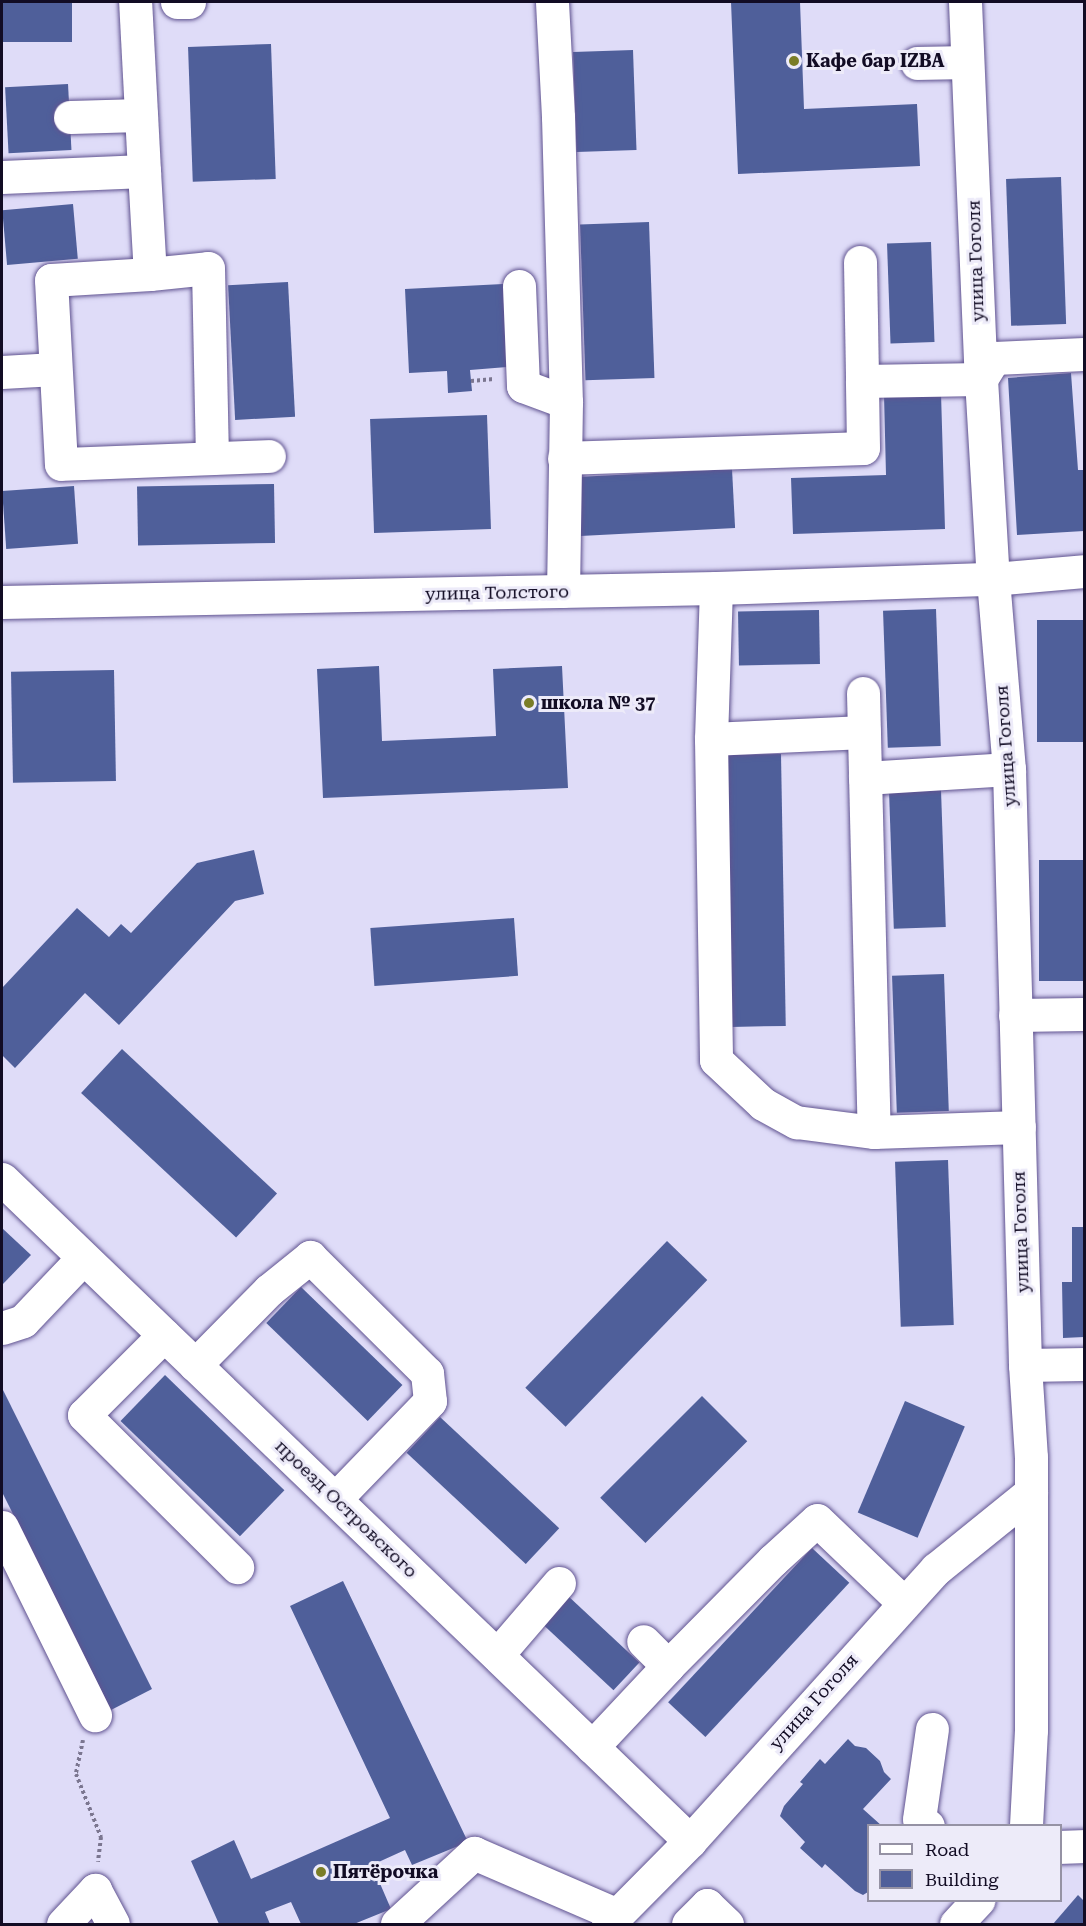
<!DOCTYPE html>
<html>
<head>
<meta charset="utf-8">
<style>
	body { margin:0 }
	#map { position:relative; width:1086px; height:1926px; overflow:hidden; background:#dfdcf8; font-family:"Roboto Serif",serif }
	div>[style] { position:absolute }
	.building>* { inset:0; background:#4f5f9a; transform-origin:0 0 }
	.path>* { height:4px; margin-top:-2px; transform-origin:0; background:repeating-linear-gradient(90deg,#7b7690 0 3px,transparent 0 6px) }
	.roads { filter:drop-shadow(0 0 2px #605390) drop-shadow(0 0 2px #605390) }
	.minor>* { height:33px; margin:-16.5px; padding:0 16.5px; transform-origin:16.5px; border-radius:16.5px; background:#fff }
	.dots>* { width:16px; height:16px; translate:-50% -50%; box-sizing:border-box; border:3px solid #edebf9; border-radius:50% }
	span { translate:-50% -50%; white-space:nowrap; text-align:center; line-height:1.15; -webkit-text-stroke:6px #edebf9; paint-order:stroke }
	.poi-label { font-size:18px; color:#120c24; font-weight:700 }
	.left { translate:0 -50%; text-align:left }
	.street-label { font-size:18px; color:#120c24 }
	.frame { position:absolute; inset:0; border:3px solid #120c24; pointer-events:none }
	.legend { position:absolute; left:867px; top:1824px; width:195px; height:78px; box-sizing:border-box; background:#edebf9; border:2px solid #9592a4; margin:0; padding:8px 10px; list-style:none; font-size:18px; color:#120c24 }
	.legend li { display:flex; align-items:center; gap:12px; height:30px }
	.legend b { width:30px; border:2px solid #9592a4 }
</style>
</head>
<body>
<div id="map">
	<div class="building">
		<i style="left:2px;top:2px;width:70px;height:40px"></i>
		<i style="clip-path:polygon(731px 2px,800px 2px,804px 109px,917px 104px,920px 166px,738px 174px)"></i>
		<i style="left:271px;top:44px;width:135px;height:83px;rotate:88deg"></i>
		<i style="left:633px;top:50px;width:100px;height:60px;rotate:88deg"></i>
		<i style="left:68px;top:84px;width:66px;height:63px;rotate:87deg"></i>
		<i style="left:1061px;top:177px;width:147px;height:55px;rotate:88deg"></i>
		<i style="left:73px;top:204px;width:55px;height:71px;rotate:85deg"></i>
		<i style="left:649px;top:222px;width:156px;height:69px;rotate:88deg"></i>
		<i style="left:931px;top:242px;width:100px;height:44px;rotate:88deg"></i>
		<i style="left:288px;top:282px;width:135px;height:60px;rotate:87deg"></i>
		<i style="clip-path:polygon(503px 284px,507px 367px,470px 370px,472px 391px,448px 393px,447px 371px,409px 373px,405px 289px)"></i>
		<i style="clip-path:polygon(1071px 373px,1078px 470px,1084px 470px,1084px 531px,1017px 535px,1008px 378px)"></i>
		<i style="clip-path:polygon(941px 393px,945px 529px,793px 534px,791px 478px,886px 475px,884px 395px)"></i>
		<i style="left:487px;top:415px;width:114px;height:117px;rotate:88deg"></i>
		<i style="left:732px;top:469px;width:59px;height:155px;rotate:87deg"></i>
		<i style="left:274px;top:484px;width:59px;height:137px;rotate:89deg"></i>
		<i style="left:74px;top:486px;width:58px;height:72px;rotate:86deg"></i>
		<i style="left:936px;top:609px;width:137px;height:53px;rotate:88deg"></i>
		<i style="left:819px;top:610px;width:54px;height:81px;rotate:89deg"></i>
		<i style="left:1084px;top:620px;width:122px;height:47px;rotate:90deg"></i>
		<i style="clip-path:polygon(379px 666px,382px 741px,496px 736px,493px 669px,562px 666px,568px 788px,323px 798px,317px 669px)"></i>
		<i style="left:114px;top:670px;width:111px;height:103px;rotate:89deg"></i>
		<i style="left:781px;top:754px;width:272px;height:55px;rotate:89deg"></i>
		<i style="left:941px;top:790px;width:137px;height:52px;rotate:88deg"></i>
		<i style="clip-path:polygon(254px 850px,264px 894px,235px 901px,119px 1025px,85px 993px,15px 1068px,2px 1055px,2px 988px,77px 908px,109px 937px,121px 924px,131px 933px,197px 863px)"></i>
		<i style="left:1084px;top:860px;width:121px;height:45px;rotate:90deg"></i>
		<i style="left:514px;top:918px;width:58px;height:144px;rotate:86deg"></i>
		<i style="left:944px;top:974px;width:137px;height:52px;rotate:88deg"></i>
		<i style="left:122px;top:1049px;width:212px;height:60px;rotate:43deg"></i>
		<i style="left:948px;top:1160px;width:165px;height:53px;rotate:88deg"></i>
		<i style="clip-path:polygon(1072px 1227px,1084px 1227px,1084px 1337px,1063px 1338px,1062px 1282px,1072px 1282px)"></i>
		<i style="clip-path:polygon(2px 1228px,31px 1255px,2px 1285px)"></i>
		<i style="left:667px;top:1241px;width:56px;height:204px;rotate:44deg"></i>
		<i style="left:301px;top:1287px;width:141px;height:50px;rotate:44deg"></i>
		<i style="left:165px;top:1375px;width:166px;height:64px;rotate:44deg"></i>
		<i style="clip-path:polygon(2px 1388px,152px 1689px,111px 1710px,2px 1492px)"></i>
		<i style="left:702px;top:1396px;width:64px;height:144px;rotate:45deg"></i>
		<i style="left:905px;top:1401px;width:65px;height:121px;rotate:23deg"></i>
		<i style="left:440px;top:1417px;width:163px;height:49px;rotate:43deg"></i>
		<i style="left:812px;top:1548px;width:51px;height:211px;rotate:43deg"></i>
		<i style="clip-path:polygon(343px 1581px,468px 1842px,412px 1865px,405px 1850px,372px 1865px,391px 1909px,354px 1924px,301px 1924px,291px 1902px,265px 1912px,270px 1924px,219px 1924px,191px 1861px,234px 1840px,251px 1879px,390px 1818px,290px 1606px)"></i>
		<i style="left:567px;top:1595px;width:99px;height:38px;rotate:43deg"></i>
		<i style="clip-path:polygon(848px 1739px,855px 1746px,866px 1748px,880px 1761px,884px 1772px,891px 1779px,863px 1809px,882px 1826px,868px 1826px,868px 1892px,863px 1895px,855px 1891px,825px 1864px,822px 1868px,800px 1848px,805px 1842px,780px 1816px,784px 1806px,803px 1784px,800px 1782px,820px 1759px,825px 1764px)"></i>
		<i style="clip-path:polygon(1078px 1895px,1084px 1901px,1084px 1924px,1053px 1924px)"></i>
	</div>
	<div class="path">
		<i style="left:471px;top:381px;width:23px;rotate:-5deg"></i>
		<i style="left:83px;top:1740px;width:35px;rotate:102deg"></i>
		<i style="left:76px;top:1774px;width:68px;rotate:68.4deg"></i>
		<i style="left:101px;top:1837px;width:25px;rotate:97deg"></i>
	</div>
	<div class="roads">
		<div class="minor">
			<i style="left:177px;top:2px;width:12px"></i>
			<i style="left:552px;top:2px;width:115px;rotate:87deg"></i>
			<i style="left:558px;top:117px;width:285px;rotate:88.4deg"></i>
			<i style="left:566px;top:402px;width:189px;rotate:90.9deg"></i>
			<i style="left:965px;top:2px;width:377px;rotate:87.6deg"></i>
			<i style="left:981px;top:379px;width:200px;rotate:86.6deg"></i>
			<i style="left:993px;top:579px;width:191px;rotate:85.2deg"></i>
			<i style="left:1009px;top:769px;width:596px;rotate:88.46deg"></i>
			<i style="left:1025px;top:1365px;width:92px;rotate:86.3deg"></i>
			<i style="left:1031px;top:1457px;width:273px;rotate:90deg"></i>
			<i style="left:1031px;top:1730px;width:96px;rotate:93deg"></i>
			<i style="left:917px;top:63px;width:50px;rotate:-1.1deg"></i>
			<i style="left:70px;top:117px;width:71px;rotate:-1.6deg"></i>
			<i style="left:144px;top:171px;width:103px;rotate:86.7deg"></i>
			<i style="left:150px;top:274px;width:99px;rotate:176.5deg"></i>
			<i style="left:51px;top:280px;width:184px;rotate:86.9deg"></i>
			<i style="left:61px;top:464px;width:208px;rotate:-2.2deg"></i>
			<i style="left:2px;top:177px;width:142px;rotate:-2.4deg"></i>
			<i style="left:144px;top:171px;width:169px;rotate:-93deg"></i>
			<i style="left:860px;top:262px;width:119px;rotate:89deg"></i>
			<i style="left:150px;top:274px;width:58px;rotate:-5.9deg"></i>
			<i style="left:208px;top:268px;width:190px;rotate:88.8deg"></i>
			<i style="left:519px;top:286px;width:100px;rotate:87.7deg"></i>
			<i style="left:523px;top:386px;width:46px;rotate:20.4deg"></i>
			<i style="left:2px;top:372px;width:53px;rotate:-3.2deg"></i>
			<i style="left:564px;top:458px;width:299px;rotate:-1.9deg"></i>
			<i style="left:863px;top:448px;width:67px;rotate:-90.9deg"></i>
			<i style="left:862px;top:381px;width:119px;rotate:-1deg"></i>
			<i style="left:981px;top:379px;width:25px;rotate:-58deg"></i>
			<i style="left:994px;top:358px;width:90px;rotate:-2.5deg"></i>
			<i style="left:716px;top:588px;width:151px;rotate:91.9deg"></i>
			<i style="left:711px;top:739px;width:321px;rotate:89.1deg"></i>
			<i style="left:716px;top:1060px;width:64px;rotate:43.1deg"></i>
			<i style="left:763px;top:1104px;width:38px;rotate:29deg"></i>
			<i style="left:796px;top:1122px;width:79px;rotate:7.3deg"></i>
			<i style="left:874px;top:1132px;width:145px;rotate:-2deg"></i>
			<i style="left:2px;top:602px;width:714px;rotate:-1.12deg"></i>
			<i style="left:716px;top:588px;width:277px;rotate:-1.9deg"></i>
			<i style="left:993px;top:579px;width:91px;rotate:-5deg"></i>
			<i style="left:863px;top:693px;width:439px;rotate:88.6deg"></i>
			<i style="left:711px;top:739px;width:153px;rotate:-2.6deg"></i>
			<i style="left:865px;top:778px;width:144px;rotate:-3.6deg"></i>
			<i style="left:1015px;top:1015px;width:69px;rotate:-0.8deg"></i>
			<i style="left:2px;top:1179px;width:955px;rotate:43.9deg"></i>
			<i style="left:2px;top:1328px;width:22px;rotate:-18deg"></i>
			<i style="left:23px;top:1321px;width:87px;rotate:-46.4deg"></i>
			<i style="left:164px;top:1335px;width:113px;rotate:135deg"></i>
			<i style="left:84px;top:1415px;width:216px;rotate:44.8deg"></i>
			<i style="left:195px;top:1365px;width:105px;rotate:-45.4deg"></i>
			<i style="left:269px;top:1290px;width:53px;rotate:-38.8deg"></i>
			<i style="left:310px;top:1257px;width:165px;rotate:44.8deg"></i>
			<i style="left:427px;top:1373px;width:28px;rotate:84deg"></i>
			<i style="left:430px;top:1401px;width:135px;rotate:134.1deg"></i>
			<i style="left:1025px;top:1365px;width:59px;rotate:-1deg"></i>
			<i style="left:2px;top:1527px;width:210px;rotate:63.7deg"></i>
			<i style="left:497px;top:1655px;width:95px;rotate:-49.3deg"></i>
			<i style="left:668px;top:1666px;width:149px;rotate:-45.3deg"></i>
			<i style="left:773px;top:1560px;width:59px;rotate:-42.3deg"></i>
			<i style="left:817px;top:1520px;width:120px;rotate:43.7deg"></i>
			<i style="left:592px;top:1747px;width:111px;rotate:-46.8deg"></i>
			<i style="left:668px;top:1666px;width:35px;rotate:-135deg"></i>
			<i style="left:928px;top:1826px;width:11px;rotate:-142deg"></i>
			<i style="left:919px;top:1819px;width:91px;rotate:-81.8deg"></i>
			<i style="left:1060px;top:1847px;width:24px;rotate:-2deg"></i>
			<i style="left:63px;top:1924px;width:47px;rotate:-46.7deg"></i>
			<i style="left:95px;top:1890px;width:38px;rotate:62deg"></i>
			<i style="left:397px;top:1924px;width:105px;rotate:-42.7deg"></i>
			<i style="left:474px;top:1853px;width:156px;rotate:23.4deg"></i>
			<i style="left:608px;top:1924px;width:117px;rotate:-45.3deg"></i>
			<i style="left:690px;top:1841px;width:367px;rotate:-47.9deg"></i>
			<i style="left:936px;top:1569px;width:122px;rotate:-39deg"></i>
			<i style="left:688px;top:1924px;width:27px;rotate:-45deg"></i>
			<i style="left:707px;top:1905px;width:28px;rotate:44deg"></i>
			<i style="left:956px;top:1924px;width:33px;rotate:-47deg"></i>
		</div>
	</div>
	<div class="dots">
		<i style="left:794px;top:61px;background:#7a7d27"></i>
		<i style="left:529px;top:703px;background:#7a7d27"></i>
		<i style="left:321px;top:1872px;background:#7a7d27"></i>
	</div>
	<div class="poi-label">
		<span class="left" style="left:806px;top:61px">Кафе бар IZBA</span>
		<span class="left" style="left:541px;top:703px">школа № 37</span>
		<span class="left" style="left:333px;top:1872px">Пятёрочка</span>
	</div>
	<div class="street-label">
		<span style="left:976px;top:261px;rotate:-92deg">улица Гоголя</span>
		<span style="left:497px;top:593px;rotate:-1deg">улица Толстого</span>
		<span style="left:1006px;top:746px;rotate:-94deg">улица Гоголя</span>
		<span style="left:1021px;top:1232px;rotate:-92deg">улица Гоголя</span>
		<span style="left:346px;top:1509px;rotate:44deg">проезд Островского</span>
		<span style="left:814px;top:1702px;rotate:-48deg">улица Гоголя</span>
	</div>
	<div class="frame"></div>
	<ul class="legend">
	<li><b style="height:8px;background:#fff"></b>Road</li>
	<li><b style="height:16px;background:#4f5f9a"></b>Building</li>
	</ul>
</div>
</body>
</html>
